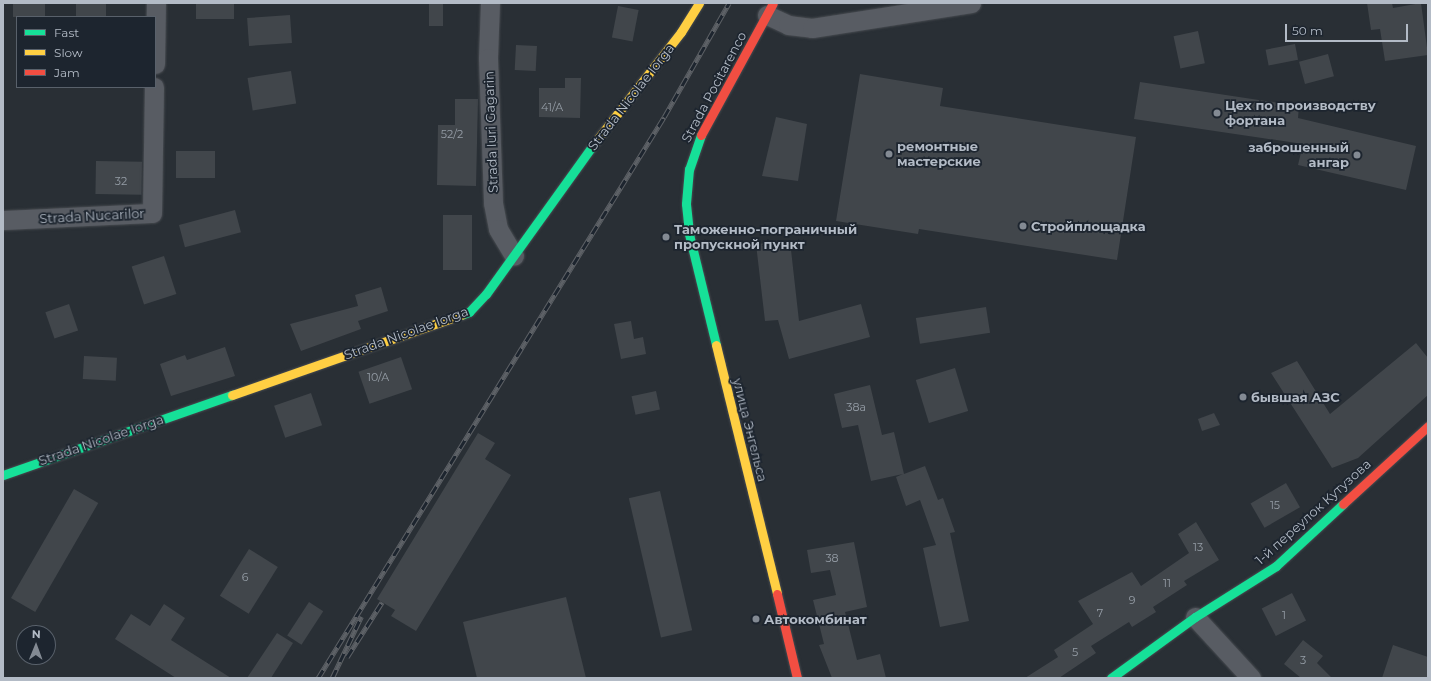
<!DOCTYPE html>
<html>
<head>
<meta charset="utf-8">
<style>
	body { margin:0 }
	#map { position:relative; width:1431px; height:681px; overflow:hidden; background:#292f35; font-family:Montserrat,sans-serif }
	div>[style] { position:absolute }
	.building>* { inset:0; background:#41464b; transform-origin:0 0 }
	.roads { filter:drop-shadow(0 0 1px #474b50) drop-shadow(0 0 1px #474b50) }
	.street>* { height:19px; margin:-9.5px; padding:0 9.5px; transform-origin:9.5px; border-radius:9.5px; background:#585c63 }
	.fast>* { height:9px; margin:-4.5px; padding:0 4.5px; transform-origin:4.5px; border-radius:4.5px; background:#16e098 }
	.slow>* { height:9px; margin:-4.5px; padding:0 4.5px; transform-origin:4.5px; border-radius:4.5px; background:#ffcf43 }
	.jam>* { height:9px; margin:-4.5px; padding:0 4.5px; transform-origin:4.5px; border-radius:4.5px; background:#f24e42 }
	.rail>* { height:4.5px; margin-top:-2.25px; transform-origin:0; background:repeating-linear-gradient(90deg,#1d252f 0 9px,#5d6166 0 18px); box-sizing:border-box; border-block:1px solid #5d6166 }
	.dots>* { width:11px; height:11px; translate:-50% -50%; box-sizing:border-box; border:2px solid #1d252f; border-radius:50% }
	span { translate:-50% -50%; white-space:nowrap; text-align:center; line-height:1.15; -webkit-text-stroke:3.5px #1d252f; paint-order:stroke }
	.number-label { font-size:11px; color:#969ea7 }
	.number-label span { -webkit-text-stroke-width:0 }
	.street-label { font-size:13px; color:#b3bbc6 }
	.poi-label { font-size:13px; color:#b3bbc6; font-weight:700 }
	.left { translate:0 -50%; text-align:left }
	.right { translate:-100% -50%; text-align:right }
	.frame { position:absolute; inset:0; border:4px solid #b3bbc6; pointer-events:none }
	.legend { position:absolute; left:16px; top:16px; width:140px; height:72px; box-sizing:border-box; background:#1d252f; border:1px solid #59616b; margin:0; padding:5px 7px; list-style:none; font-size:12px; color:#b3bbc6 }
	.legend li { display:flex; align-items:center; gap:8px; height:20px }
	.legend b { width:20px; border:1px solid #59616b }
	.north { position:absolute; left:16px; top:625px; width:40px; height:40px; box-sizing:border-box; background:#1d252f; border:1px solid #59616b; border-radius:50%; rotate:1deg; font-size:11px; font-weight:700; line-height:16px; text-align:center; color:#b3bbc6 }
	.north::after { content:''; display:block; margin:auto; width:14px; height:18px; background:#838a93; clip-path:polygon(50% 0,100% 100%,50% 72%,0 100%) }
	.scale { position:absolute; left:1285px; top:24px; width:123px; height:18px; box-sizing:border-box; border:2px solid #b3bbc6; border-top:0; padding-left:5px; font-size:12px; line-height:14px; white-space:nowrap; color:#b3bbc6; -webkit-text-stroke:3px #1d252f; paint-order:stroke }
</style>
</head>
<body>
<div id="map">
	<div class="building">
		<i style="left:13px;top:3px;width:32px;height:14px"></i>
		<i style="left:76px;top:3px;width:30px;height:14px"></i>
		<i style="left:196px;top:3px;width:38px;height:16px"></i>
		<i style="left:429px;top:3px;width:14px;height:23px"></i>
		<i style="clip-path:polygon(1367px 3px,1392px 3px,1393px 8px,1421px 3px,1428px 55px,1385px 61px,1380px 29px,1371px 30px)"></i>
		<i style="left:618px;top:6px;width:21px;height:32px;rotate:11deg"></i>
		<i style="left:290px;top:15px;width:28px;height:43px;rotate:86deg"></i>
		<i style="left:1198px;top:31px;width:33px;height:25px;rotate:78deg"></i>
		<i style="left:1295px;top:44px;width:16px;height:30px;rotate:79deg"></i>
		<i style="left:516px;top:45px;width:21px;height:25px;rotate:3deg"></i>
		<i style="left:1328px;top:54px;width:23px;height:30px;rotate:75deg"></i>
		<i style="left:291px;top:71px;width:33px;height:44px;rotate:81deg"></i>
		<i style="clip-path:polygon(860px 74px,943px 88px,940px 106px,1136px 137px,1117px 260px,919px 229px,918px 234px,836px 221px)"></i>
		<i style="clip-path:polygon(565px 78px,581px 78px,580px 118px,539px 117px,539px 88px,565px 88px)"></i>
		<i style="clip-path:polygon(1140px 82px,1299px 106px,1298px 118px,1416px 146px,1406px 190px,1298px 165px,1303px 144px,1134px 119px)"></i>
		<i style="clip-path:polygon(455px 99px,478px 99px,476px 186px,437px 185px,438px 125px,455px 125px)"></i>
		<i style="clip-path:polygon(776px 117px,807px 124px,798px 181px,762px 176px)"></i>
		<i style="left:215px;top:151px;width:27px;height:39px;rotate:90deg"></i>
		<i style="left:96px;top:161px;width:46px;height:33px;rotate:1deg"></i>
		<i style="left:235px;top:210px;width:23px;height:58px;rotate:75deg"></i>
		<i style="left:443px;top:215px;width:29px;height:55px"></i>
		<i style="clip-path:polygon(790px 241px,799px 321px,861px 304px,870px 337px,789px 359px,778px 320px,765px 321px,756px 244px)"></i>
		<i style="left:164px;top:256px;width:40px;height:34px;rotate:72deg"></i>
		<i style="clip-path:polygon(381px 287px,388px 311px,358px 321px,361px 329px,301px 351px,290px 324px,358px 306px,355px 295px)"></i>
		<i style="left:69px;top:304px;width:28px;height:25px;rotate:71deg"></i>
		<i style="left:986px;top:307px;width:26px;height:71px;rotate:81deg"></i>
		<i style="clip-path:polygon(631px 321px,634px 339px,643px 337px,646px 354px,621px 359px,614px 324px)"></i>
		<i style="clip-path:polygon(1416px 343px,1428px 358px,1428px 395px,1358px 458px,1332px 468px,1271px 373px,1297px 361px,1330px 414px)"></i>
		<i style="clip-path:polygon(225px 347px,235px 376px,171px 396px,160px 364px,185px 355px,187px 360px)"></i>
		<i style="left:84px;top:356px;width:33px;height:23px;rotate:3deg"></i>
		<i style="left:401px;top:357px;width:34px;height:45px;rotate:71deg"></i>
		<i style="left:955px;top:368px;width:45px;height:41px;rotate:73deg"></i>
		<i style="clip-path:polygon(870px 385px,882px 435px,894px 432px,904px 474px,925px 466px,938px 500px,943px 498px,955px 532px,950px 533px,969px 621px,940px 627px,923px 548px,936px 545px,920px 500px,906px 506px,896px 477px,903px 474px,871px 481px,858px 425px,842px 428px,834px 394px)"></i>
		<i style="left:656px;top:391px;width:19px;height:25px;rotate:78deg"></i>
		<i style="left:311px;top:393px;width:34px;height:39px;rotate:71deg"></i>
		<i style="clip-path:polygon(1214px 413px,1220px 425px,1202px 431px,1198px 419px)"></i>
		<i style="clip-path:polygon(478px 433px,495px 443px,485px 459px,511px 475px,416px 631px,391px 616px,395px 610px,377px 599px)"></i>
		<i style="left:1286px;top:483px;width:28px;height:41px;rotate:60deg"></i>
		<i style="left:74px;top:489px;width:28px;height:126px;rotate:30deg"></i>
		<i style="left:660px;top:491px;width:143px;height:32px;rotate:77deg"></i>
		<i style="clip-path:polygon(1196px 522px,1219px 560px,1184px 581px,1187px 585px,1153px 607px,1156px 612px,1132px 627px,1129px 622px,1091px 646px,1096px 653px,1059px 678px,1025px 678px,1058px 657px,1054px 650px,1093px 624px,1078px 601px,1132px 572px,1141px 586px,1189px 553px,1178px 534px)"></i>
		<i style="clip-path:polygon(854px 542px,867px 607px,845px 612px,857px 660px,880px 654px,886px 678px,832px 678px,819px 645px,824px 644px,813px 600px,836px 595px,830px 570px,811px 573px,807px 550px)"></i>
		<i style="left:249px;top:549px;width:34px;height:55px;rotate:32deg"></i>
		<i style="left:1292px;top:593px;width:31px;height:34px;rotate:63deg"></i>
		<i style="clip-path:polygon(566px 597px,586px 678px,477px 678px,463px 622px)"></i>
		<i style="left:309px;top:602px;width:17px;height:40px;rotate:33deg"></i>
		<i style="clip-path:polygon(164px 604px,185px 618px,171px 640px,231px 678px,176px 678px,115px 639px,131px 614px,150px 626px)"></i>
		<i style="clip-path:polygon(277px 633px,293px 643px,271px 678px,247px 678px)"></i>
		<i style="clip-path:polygon(1303px 640px,1323px 656px,1317px 663px,1332px 678px,1301px 678px,1284px 664px)"></i>
		<i style="clip-path:polygon(1393px 645px,1428px 657px,1428px 678px,1382px 678px)"></i>
	</div>
	<div class="roads">
		<div class="street">
			<i style="left:490px;top:3px;width:55px;rotate:92.1deg"></i>
			<i style="left:488px;top:58px;width:145px;rotate:88deg"></i>
			<i style="left:493px;top:203px;width:26px;rotate:79deg"></i>
			<i style="left:498px;top:229px;width:31px;rotate:59deg"></i>
			<i style="left:767px;top:15px;width:23px;rotate:25deg"></i>
			<i style="left:788px;top:25px;width:24px;rotate:7deg"></i>
			<i style="left:812px;top:28px;width:161px;rotate:-8.9deg"></i>
			<i style="left:155px;top:64px;width:61px;rotate:-89.1deg"></i>
			<i style="left:3px;top:220px;width:149px;rotate:-2.7deg"></i>
			<i style="left:152px;top:213px;width:126px;rotate:-89.1deg"></i>
			<i style="left:1195px;top:617px;width:83px;rotate:47.4deg"></i>
		</div>
		<div class="fast">
			<i style="left:701px;top:135px;width:36px;rotate:109deg"></i>
			<i style="left:689px;top:169px;width:35px;rotate:95deg"></i>
			<i style="left:686px;top:204px;width:30px;rotate:84deg"></i>
			<i style="left:689px;top:234px;width:114px;rotate:76.3deg"></i>
			<i style="left:461px;top:315px;width:9px;rotate:-21deg"></i>
			<i style="left:469px;top:312px;width:25px;rotate:-47deg"></i>
			<i style="left:486px;top:294px;width:183px;rotate:-54.3deg"></i>
			<i style="left:3px;top:475px;width:243px;rotate:-19.3deg"></i>
			<i style="left:1111px;top:678px;width:104px;rotate:-36deg"></i>
			<i style="left:1195px;top:617px;width:96px;rotate:-32.2deg"></i>
			<i style="left:1276px;top:566px;width:91px;rotate:-42.8deg"></i>
		</div>
		<div class="slow">
			<i style="left:593px;top:145px;width:143px;rotate:-52.1deg"></i>
			<i style="left:681px;top:32px;width:34px;rotate:-58deg"></i>
			<i style="left:716px;top:345px;width:256px;rotate:76.2deg"></i>
			<i style="left:232px;top:395px;width:243px;rotate:-19.3deg"></i>
		</div>
		<div class="jam">
			<i style="left:701px;top:135px;width:150px;rotate:-61.4deg"></i>
			<i style="left:1343px;top:504px;width:115px;rotate:-42.5deg"></i>
			<i style="left:777px;top:594px;width:86px;rotate:76.6deg"></i>
		</div>
	</div>
	<div class="rail">
		<i style="left:347px;top:657px;width:65px;rotate:-57.5deg"></i>
		<i style="left:318px;top:678px;width:659px;rotate:-58.34deg"></i>
		<i style="left:664px;top:117px;width:131px;rotate:-60.3deg"></i>
		<i style="left:332px;top:678px;width:68px;rotate:-64.6deg"></i>
	</div>
	<div class="dots">
		<i style="left:1217px;top:113px;background:#838a93"></i>
		<i style="left:889px;top:154px;background:#838a93"></i>
		<i style="left:1357px;top:155px;background:#838a93"></i>
		<i style="left:1023px;top:226px;background:#838a93"></i>
		<i style="left:666px;top:237px;background:#838a93"></i>
		<i style="left:1243px;top:397px;background:#838a93"></i>
		<i style="left:756px;top:619px;background:#838a93"></i>
	</div>
	<div class="number-label">
		<span style="left:552px;top:107px">41/A</span>
		<span style="left:452px;top:134px">52/2</span>
		<span style="left:121px;top:181px">32</span>
		<span style="left:378px;top:377px">10/A</span>
		<span style="left:856px;top:407px">38а</span>
		<span style="left:1275px;top:505px">15</span>
		<span style="left:1198px;top:547px">13</span>
		<span style="left:832px;top:558px">38</span>
		<span style="left:245px;top:577px">6</span>
		<span style="left:1167px;top:583px">11</span>
		<span style="left:1132px;top:600px">9</span>
		<span style="left:1100px;top:613px">7</span>
		<span style="left:1284px;top:615px">1</span>
		<span style="left:1075px;top:652px">5</span>
		<span style="left:1303px;top:660px">3</span>
	</div>
	<div class="street-label">
		<span style="left:714px;top:87px;rotate:-62deg">Strada Pocitarenco</span>
		<span style="left:631px;top:97px;rotate:-52deg">Strada Nicolae Iorga</span>
		<span style="left:491px;top:132px;rotate:-92deg">Strada Iuri Gagarin</span>
		<span style="left:92px;top:216px;rotate:-3deg">Strada Nucarilor</span>
		<span style="left:406px;top:333px;rotate:-20deg">Strada Nicolae Iorga</span>
		<span style="left:750px;top:430px;rotate:76deg">улица Энгельса</span>
		<span style="left:101px;top:440px;rotate:-19deg">Strada Nicolae Iorga</span>
		<span style="left:1313px;top:512px;rotate:-42deg">1-й переулок Кутузова</span>
	</div>
	<div class="poi-label">
		<span class="left" style="left:1225px;top:113px">Цех по производству<br>фортана</span>
		<span class="left" style="left:897px;top:154px">ремонтные<br>мастерские</span>
		<span class="right" style="left:1349px;top:155px">заброшенный<br>ангар</span>
		<span class="left" style="left:1031px;top:226px">Стройплощадка</span>
		<span class="left" style="left:674px;top:237px">Таможенно-пограничный<br>пропускной пункт</span>
		<span class="left" style="left:1251px;top:397px">бывшая АЗС</span>
		<span class="left" style="left:764px;top:619px">Автокомбинат</span>
	</div>
	<div class="frame"></div>
	<ul class="legend">
	<li><b style="height:5px;background:#16e098"></b>Fast</li>
	<li><b style="height:5px;background:#ffcf43"></b>Slow</li>
	<li><b style="height:5px;background:#f24e42"></b>Jam</li>
	</ul>
	<div class="north">N</div>
	<div class="scale">50 m</div>
</div>
</body>
</html>
